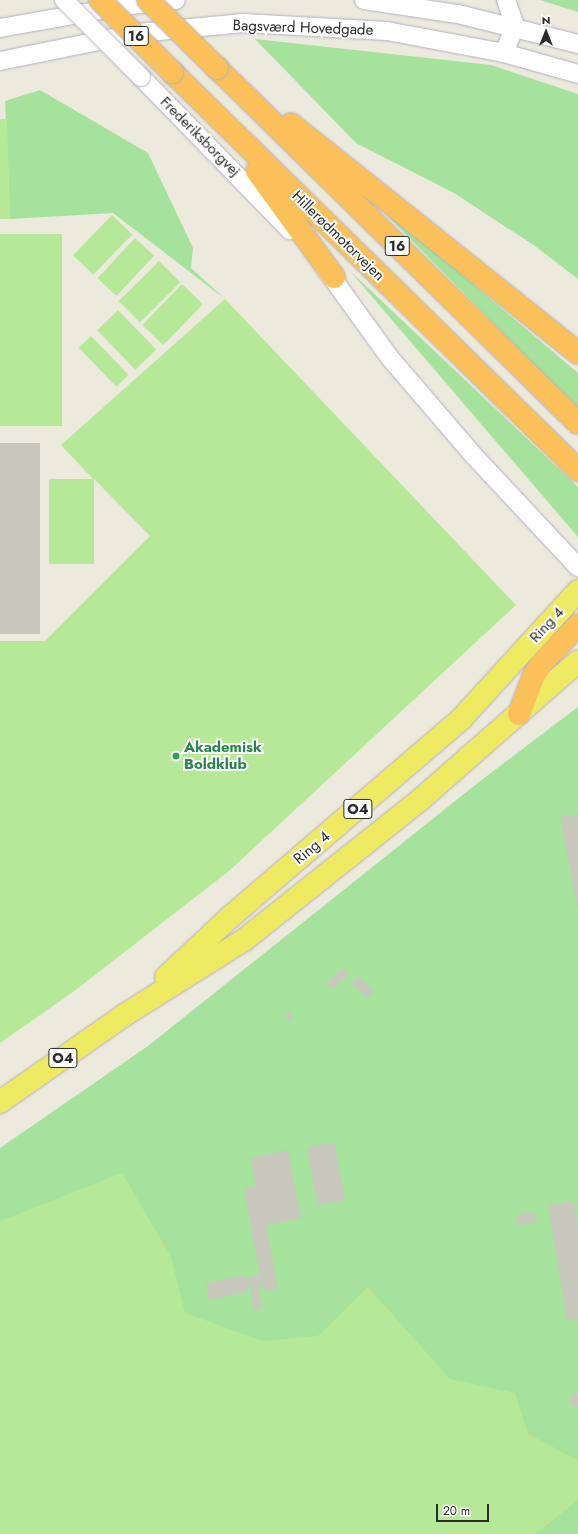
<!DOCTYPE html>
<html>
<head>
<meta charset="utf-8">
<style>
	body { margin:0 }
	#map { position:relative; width:578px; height:1534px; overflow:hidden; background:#ece9dd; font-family:Jost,sans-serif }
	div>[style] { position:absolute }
	.green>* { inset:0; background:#a5e29b }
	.pitch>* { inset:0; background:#b6e997; transform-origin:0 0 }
	.building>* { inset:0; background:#c8c7bc; transform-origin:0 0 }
	.roads { filter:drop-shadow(0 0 1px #b1b1be) drop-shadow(0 0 1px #b1b1be) }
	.minor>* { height:18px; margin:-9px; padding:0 9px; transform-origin:9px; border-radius:9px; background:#fff }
	.major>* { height:22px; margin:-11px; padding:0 11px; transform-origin:11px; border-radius:11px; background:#eeea61 }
	.highway>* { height:22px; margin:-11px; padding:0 11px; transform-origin:11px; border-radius:11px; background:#fbc05a }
	.bridges { filter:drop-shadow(0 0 1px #b1b1be) drop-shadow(0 0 1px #b1b1be) }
	.minor-bridge>* { height:18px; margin:-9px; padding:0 9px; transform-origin:9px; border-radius:9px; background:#fff }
	.highway-bridge>* { height:22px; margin:-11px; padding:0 11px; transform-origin:11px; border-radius:11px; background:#fbc05a }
	.dots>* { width:11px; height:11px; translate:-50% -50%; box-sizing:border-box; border:2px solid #fff; border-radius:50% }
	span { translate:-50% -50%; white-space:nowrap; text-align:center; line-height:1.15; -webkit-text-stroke:4px #fff; paint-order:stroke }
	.shield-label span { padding:1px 3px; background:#fff; border:1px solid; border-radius:3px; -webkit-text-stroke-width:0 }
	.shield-label { font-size:14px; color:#2b2b2b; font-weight:700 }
	.street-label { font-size:15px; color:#2b2b2b }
	.leisure-label { font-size:15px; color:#27864d; font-weight:700 }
	.left { translate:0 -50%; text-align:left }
	.north { position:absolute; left:526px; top:12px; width:40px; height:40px; -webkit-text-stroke:3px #fff; paint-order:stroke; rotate:0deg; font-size:11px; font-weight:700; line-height:16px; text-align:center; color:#2b2b2b }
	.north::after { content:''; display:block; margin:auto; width:14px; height:18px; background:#2b2b2b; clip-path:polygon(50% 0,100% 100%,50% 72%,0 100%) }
	.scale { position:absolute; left:436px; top:1504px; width:53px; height:18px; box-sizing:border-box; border:2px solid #2b2b2b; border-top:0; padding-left:5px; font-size:12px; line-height:14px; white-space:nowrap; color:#2b2b2b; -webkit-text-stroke:3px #fff; paint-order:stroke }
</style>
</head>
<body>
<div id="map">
	<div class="green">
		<i style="clip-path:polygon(540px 0,578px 0,578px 12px)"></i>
		<i style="clip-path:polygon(255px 39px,491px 65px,578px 94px,578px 279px,535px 246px,454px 193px,356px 143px)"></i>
		<i style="clip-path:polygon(40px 90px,148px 153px,193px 248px,191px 268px,225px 299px,113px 213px,10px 219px,5px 101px)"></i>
		<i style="clip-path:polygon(363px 191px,578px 373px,578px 409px)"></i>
		<i style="clip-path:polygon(350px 271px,578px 487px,578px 537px)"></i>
		<i style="clip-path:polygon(578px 707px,578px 1534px,0 1534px,0 1148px,148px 1046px,479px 782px)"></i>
	</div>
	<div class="pitch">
		<i style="clip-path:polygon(0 119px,7px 119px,10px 219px,0 219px)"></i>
		<i style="left:112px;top:215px;width:28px;height:56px;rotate:44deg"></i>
		<i style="left:62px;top:234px;width:192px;height:62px;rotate:90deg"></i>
		<i style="left:135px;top:238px;width:26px;height:55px;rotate:43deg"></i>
		<i style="left:159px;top:261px;width:30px;height:57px;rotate:45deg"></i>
		<i style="left:182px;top:284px;width:29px;height:57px;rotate:44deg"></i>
		<i style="clip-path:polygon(225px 299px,516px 605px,229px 871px,73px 992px,0 1043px,0 641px,45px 641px,150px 536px,94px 479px,94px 564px,49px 564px,49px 479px,93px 479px,61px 445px)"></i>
		<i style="left:118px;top:310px;width:55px;height:29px;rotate:46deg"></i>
		<i style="left:91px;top:336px;width:54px;height:17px;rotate:46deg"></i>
		<i style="clip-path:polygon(122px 1173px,171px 1257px,185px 1313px,263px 1341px,318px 1336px,368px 1287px,450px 1379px,515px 1393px,528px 1434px,578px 1460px,578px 1500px,535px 1534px,0 1534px,0 1221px)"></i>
	</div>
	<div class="building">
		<i style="left:0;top:443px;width:40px;height:191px"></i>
		<i style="clip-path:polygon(578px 814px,578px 906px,577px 906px,560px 817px)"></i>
		<i style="left:343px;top:968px;width:9px;height:22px;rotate:49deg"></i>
		<i style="left:358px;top:976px;width:22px;height:10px;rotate:43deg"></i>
		<i style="clip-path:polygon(289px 1011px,294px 1019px,290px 1022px,285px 1015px)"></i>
		<i style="left:334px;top:1142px;width:59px;height:28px;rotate:79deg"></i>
		<i style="clip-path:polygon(288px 1150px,301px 1218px,266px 1225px,278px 1288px,264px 1291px,263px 1286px,258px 1288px,263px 1309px,253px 1310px,250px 1285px,246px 1287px,247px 1292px,209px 1300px,206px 1283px,244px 1275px,245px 1278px,260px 1275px,244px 1189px,256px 1186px,251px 1158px)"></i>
		<i style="clip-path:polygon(574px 1201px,578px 1227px,578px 1319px,567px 1321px,548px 1205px)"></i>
		<i style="left:535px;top:1212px;width:10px;height:19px;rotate:79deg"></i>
		<i style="clip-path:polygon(572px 1393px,578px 1394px,578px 1407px,569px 1405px)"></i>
	</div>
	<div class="roads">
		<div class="minor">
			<i style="left:364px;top:0;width:95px;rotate:8.5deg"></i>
			<i style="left:458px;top:14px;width:124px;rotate:14deg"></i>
			<i style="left:0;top:28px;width:133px;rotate:-10deg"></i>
			<i style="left:131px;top:5px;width:45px;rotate:-6.3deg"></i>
			<i style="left:504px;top:53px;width:29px;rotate:-68deg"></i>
			<i style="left:515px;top:26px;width:28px;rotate:-109deg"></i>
			<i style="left:0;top:61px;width:141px;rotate:-11.5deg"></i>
			<i style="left:138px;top:33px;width:106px;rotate:-5.4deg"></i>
			<i style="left:244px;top:23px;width:143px;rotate:3.2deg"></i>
			<i style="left:387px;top:31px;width:119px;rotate:10.6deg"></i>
			<i style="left:504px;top:53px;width:77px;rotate:15.8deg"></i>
			<i style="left:141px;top:77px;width:214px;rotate:45.8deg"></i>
			<i style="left:325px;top:268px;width:111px;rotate:54.2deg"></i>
			<i style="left:390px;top:358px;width:130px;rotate:49.4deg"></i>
			<i style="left:475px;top:457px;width:151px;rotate:46.9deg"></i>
		</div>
		<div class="major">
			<i style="left:166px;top:977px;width:86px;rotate:-43.1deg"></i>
			<i style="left:229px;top:918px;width:307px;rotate:-40.6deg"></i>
			<i style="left:462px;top:718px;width:172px;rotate:-47.6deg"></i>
			<i style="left:0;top:1102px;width:154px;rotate:-34.9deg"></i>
			<i style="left:126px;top:1014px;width:139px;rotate:-32.1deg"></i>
			<i style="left:244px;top:940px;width:225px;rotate:-38.5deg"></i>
			<i style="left:420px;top:800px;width:210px;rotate:-41.3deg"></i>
		</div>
		<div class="highway">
			<i style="left:217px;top:68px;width:506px;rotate:44.52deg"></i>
			<i style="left:172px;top:72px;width:569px;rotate:44.43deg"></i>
			<i style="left:291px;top:124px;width:367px;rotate:38.6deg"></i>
			<i style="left:257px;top:171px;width:131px;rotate:54deg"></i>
			<i style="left:519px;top:714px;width:42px;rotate:-69deg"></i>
			<i style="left:534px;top:675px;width:14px;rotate:-56deg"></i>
			<i style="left:542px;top:663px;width:52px;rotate:-46.5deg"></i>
		</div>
	</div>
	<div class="bridges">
		<div class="minor-bridge">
			<i style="left:64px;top:0;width:109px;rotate:45deg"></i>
		</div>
		<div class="highway-bridge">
			<i style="left:100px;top:0;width:102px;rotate:45deg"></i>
			<i style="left:148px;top:0;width:97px;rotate:44.6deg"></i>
		</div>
	</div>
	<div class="dots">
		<i style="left:176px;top:756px;background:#2e9e5b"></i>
	</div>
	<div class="shield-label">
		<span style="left:136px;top:36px">16</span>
		<span style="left:397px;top:246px">16</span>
		<span style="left:358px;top:809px">O4</span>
		<span style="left:63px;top:1058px">O4</span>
	</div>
	<div class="street-label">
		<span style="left:303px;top:28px;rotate:2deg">Bagsværd Hovedgade</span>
		<span style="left:200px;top:137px;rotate:45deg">Frederiksborgvej</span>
		<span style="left:338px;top:236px;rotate:44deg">Hillerødmotorvejen</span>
		<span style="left:547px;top:625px;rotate:-47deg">Ring 4</span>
		<span style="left:312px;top:848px;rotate:-40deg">Ring 4</span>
	</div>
	<div class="leisure-label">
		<span class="left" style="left:184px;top:756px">Akademisk<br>Boldklub</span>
	</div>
	<div class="north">N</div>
	<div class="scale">20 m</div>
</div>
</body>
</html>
